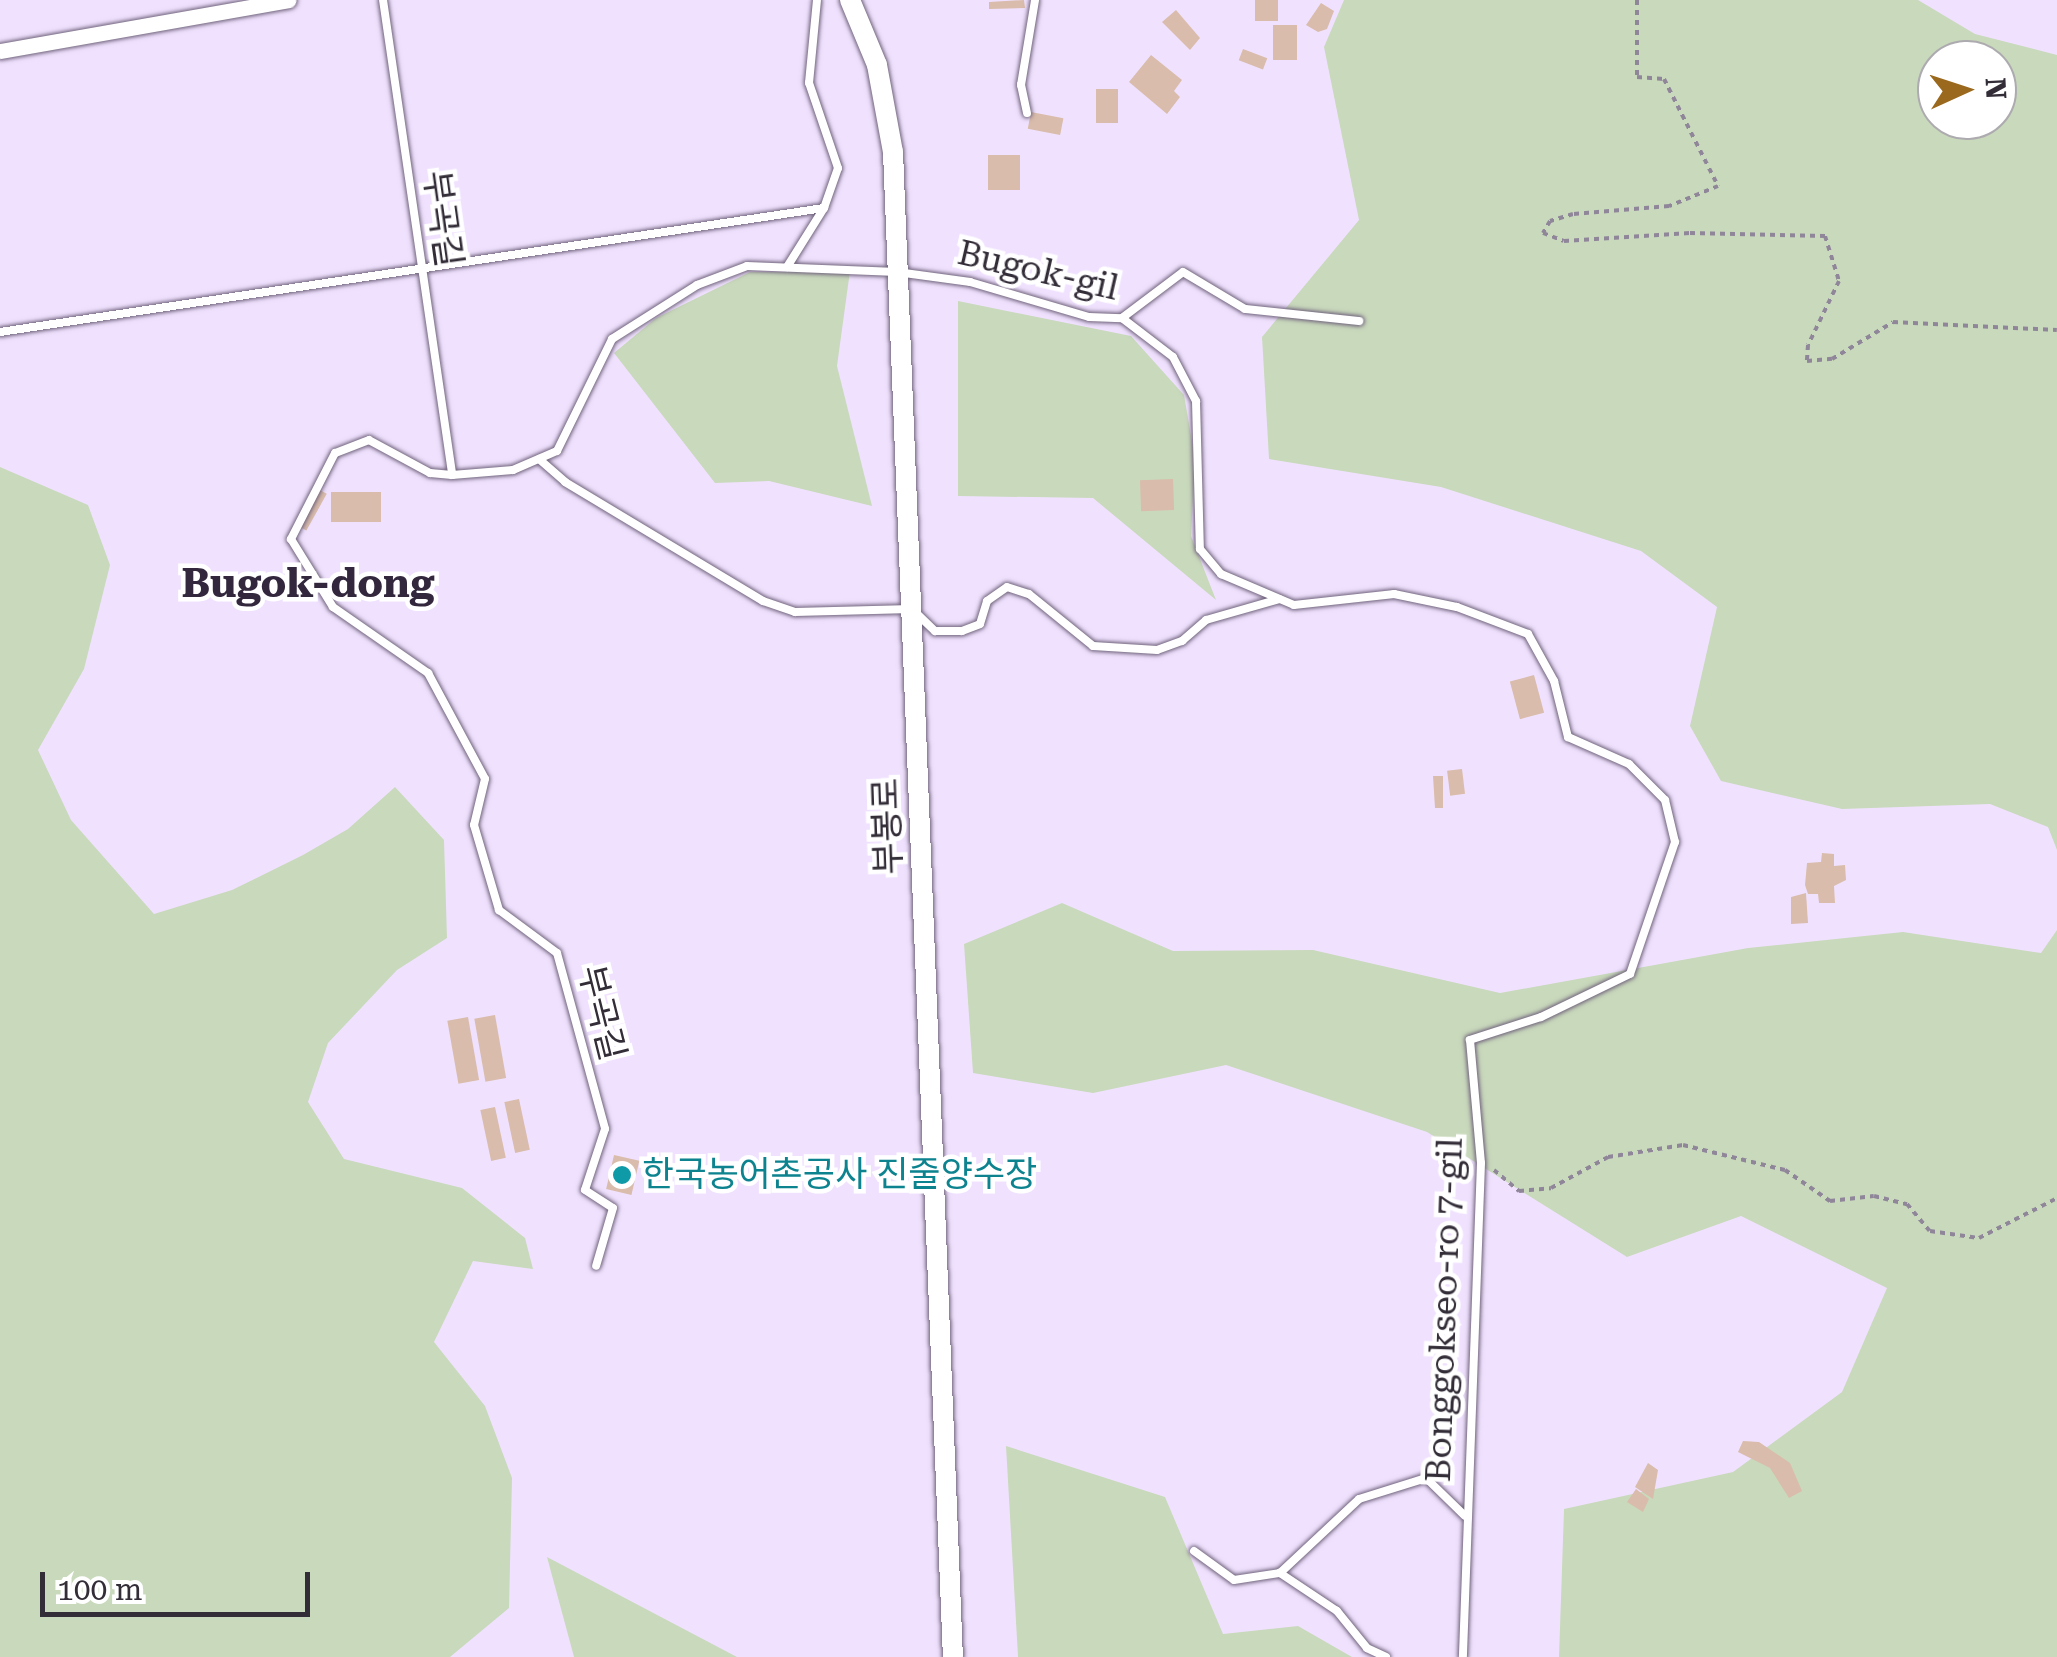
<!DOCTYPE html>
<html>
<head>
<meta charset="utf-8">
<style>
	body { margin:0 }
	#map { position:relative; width:2057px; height:1657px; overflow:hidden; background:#f0e2ff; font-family:"Roboto Serif","Noto Sans KR",serif }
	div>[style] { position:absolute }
	.green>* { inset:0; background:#c9d9bc }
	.building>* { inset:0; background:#d9bcab; transform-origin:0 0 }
	.path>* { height:4px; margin-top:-2px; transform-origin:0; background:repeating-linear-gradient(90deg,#90869a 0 5px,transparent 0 10px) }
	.roads { filter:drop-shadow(0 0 2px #70637c) drop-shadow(0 0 2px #70637c) }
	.service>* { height:8px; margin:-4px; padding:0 4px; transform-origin:4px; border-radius:4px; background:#fff }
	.minor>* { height:15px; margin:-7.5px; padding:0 7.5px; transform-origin:7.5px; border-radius:7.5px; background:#fff }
	.tertiary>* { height:20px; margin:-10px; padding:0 10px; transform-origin:10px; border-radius:10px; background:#fff }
	.dots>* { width:28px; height:28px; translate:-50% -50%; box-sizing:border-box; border:5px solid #fff; border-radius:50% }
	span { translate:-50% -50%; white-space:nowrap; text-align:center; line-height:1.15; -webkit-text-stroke:9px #fff; paint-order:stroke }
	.street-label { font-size:35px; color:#332d38 }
	.culture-label { font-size:35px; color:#0d838f }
	.left { translate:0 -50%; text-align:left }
	.quarter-label { font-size:40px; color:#32273c; font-weight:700 }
	.north { position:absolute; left:1917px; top:40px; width:100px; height:100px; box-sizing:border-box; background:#fff; border:2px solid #adabaf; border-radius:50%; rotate:87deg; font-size:28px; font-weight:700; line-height:40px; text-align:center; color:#332d38 }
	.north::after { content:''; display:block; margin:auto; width:35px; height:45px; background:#9a691d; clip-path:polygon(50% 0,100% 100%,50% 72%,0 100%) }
	.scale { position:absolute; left:40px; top:1572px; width:270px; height:45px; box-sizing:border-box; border:5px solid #332d38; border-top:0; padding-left:12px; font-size:30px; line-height:35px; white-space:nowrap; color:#332d38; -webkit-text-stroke:8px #fff; paint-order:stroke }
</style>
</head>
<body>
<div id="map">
	<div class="green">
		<i style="clip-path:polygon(evenodd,1344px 0,1918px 0,1975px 34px,2057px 55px,2057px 850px,2048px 827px,1990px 804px,1842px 809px,1721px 781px,1690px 726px,1717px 607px,1641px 551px,1441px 487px,1269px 459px,1262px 337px,1359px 220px,1324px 47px,1344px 0,1937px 60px,1997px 60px,1997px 120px,1937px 120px,1937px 60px)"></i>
		<i style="clip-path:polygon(850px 271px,837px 366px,872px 506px,769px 481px,715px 483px,614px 353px,656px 318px,750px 272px)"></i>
		<i style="clip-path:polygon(958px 301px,1131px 336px,1184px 395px,1195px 459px,1191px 536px,1216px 600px,1093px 498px,958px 496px)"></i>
		<i style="clip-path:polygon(0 467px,88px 505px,110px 565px,84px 669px,38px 750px,71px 820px,154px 914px,232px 890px,303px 855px,348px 829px,395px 787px,444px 840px,447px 938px,397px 970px,328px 1043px,308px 1102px,344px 1159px,462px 1188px,525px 1238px,533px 1269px,473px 1261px,434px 1342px,485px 1406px,512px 1478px,509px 1608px,450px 1657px,0 1657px)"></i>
		<i style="clip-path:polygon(1062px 903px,1173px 951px,1313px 950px,1500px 993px,1748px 948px,1903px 932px,2041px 953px,2057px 930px,2057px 1657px,1559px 1657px,1564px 1509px,1733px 1472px,1842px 1392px,1887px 1288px,1741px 1216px,1627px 1257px,1427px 1132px,1226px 1065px,1093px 1093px,973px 1073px,964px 944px)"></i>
		<i style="clip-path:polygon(1006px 1446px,1165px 1497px,1223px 1634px,1298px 1626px,1352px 1657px,1018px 1657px)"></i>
		<i style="clip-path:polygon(547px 1557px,737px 1657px,574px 1657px)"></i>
	</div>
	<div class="building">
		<i style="clip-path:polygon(1024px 0,1025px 8px,989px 9px,989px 2px)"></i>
		<i style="left:1255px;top:0;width:23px;height:21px"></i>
		<i style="clip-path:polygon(1321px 3px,1334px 11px,1327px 29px,1318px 32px,1306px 25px)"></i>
		<i style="clip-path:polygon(1176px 10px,1200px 38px,1190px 50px,1162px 22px)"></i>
		<i style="left:1273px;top:25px;width:24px;height:35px"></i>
		<i style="left:1243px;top:49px;width:26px;height:12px;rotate:21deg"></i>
		<i style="clip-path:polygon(1151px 55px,1182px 80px,1174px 91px,1180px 97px,1167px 114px,1129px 82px)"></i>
		<i style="left:1118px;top:89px;width:34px;height:22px;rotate:90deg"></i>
		<i style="left:1031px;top:112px;width:33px;height:17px;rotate:11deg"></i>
		<i style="left:988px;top:155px;width:32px;height:35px"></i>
		<i style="left:1173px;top:479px;width:31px;height:33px;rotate:88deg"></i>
		<i style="left:318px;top:489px;width:10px;height:42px;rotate:29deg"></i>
		<i style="left:331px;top:492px;width:50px;height:30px"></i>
		<i style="left:1534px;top:675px;width:39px;height:25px;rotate:75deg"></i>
		<i style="left:1462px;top:769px;width:25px;height:15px;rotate:83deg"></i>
		<i style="clip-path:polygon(1433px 776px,1443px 776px,1443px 808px,1435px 808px)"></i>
		<i style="clip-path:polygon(1822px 853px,1834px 854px,1834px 866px,1845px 865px,1846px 880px,1834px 886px,1835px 903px,1819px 903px,1818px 894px,1808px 894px,1805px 885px,1807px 863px,1821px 862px)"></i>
		<i style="clip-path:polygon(1806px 893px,1808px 923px,1791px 924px,1791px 897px)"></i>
		<i style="left:495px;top:1015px;width:64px;height:21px;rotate:80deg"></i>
		<i style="left:468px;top:1017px;width:64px;height:21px;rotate:80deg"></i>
		<i style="left:519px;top:1099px;width:52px;height:15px;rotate:78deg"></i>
		<i style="left:495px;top:1107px;width:52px;height:15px;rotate:78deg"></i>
		<i style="left:614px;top:1155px;width:26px;height:35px;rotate:13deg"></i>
		<i style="clip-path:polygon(1743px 1441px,1759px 1442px,1790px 1463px,1802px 1491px,1789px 1498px,1770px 1468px,1738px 1452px)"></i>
		<i style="clip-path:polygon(1648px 1463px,1658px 1470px,1653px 1499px,1635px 1487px)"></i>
		<i style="clip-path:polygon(1636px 1489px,1649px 1499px,1643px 1512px,1627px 1502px)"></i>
	</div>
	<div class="path">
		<i style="left:1637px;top:0;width:77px;rotate:90deg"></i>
		<i style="left:1637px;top:77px;width:27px;rotate:4deg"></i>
		<i style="left:1664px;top:79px;width:120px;rotate:63.2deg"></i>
		<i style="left:1718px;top:186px;width:53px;rotate:157.8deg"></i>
		<i style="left:1669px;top:206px;width:96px;rotate:175.2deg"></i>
		<i style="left:1573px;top:214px;width:24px;rotate:163deg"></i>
		<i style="left:1550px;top:221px;width:14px;rotate:120deg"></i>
		<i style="left:1543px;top:233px;width:22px;rotate:21deg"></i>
		<i style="left:1564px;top:241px;width:126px;rotate:-3.6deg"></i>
		<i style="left:1690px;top:233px;width:135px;rotate:1.3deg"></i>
		<i style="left:1825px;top:236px;width:47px;rotate:72.7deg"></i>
		<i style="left:1839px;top:281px;width:71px;rotate:115.8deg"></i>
		<i style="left:1808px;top:345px;width:16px;rotate:94deg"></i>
		<i style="left:1807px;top:361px;width:25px;rotate:-5deg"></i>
		<i style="left:1832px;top:359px;width:71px;rotate:-31.2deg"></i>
		<i style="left:1893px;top:322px;width:164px;rotate:2.8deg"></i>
		<i style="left:1494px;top:1170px;width:33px;rotate:40deg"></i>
		<i style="left:1519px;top:1191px;width:32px;rotate:-5deg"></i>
		<i style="left:1551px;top:1188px;width:65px;rotate:-28.5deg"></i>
		<i style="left:1608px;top:1157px;width:76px;rotate:-9.1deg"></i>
		<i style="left:1683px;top:1145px;width:105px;rotate:13.8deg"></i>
		<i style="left:1785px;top:1170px;width:55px;rotate:34.6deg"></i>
		<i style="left:1830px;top:1201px;width:44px;rotate:-6.5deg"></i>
		<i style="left:1874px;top:1196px;width:34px;rotate:14deg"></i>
		<i style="left:1907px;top:1204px;width:35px;rotate:50deg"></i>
		<i style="left:1930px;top:1231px;width:49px;rotate:8.1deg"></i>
		<i style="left:1979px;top:1238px;width:88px;rotate:-27.1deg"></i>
	</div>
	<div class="roads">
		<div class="service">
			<i style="left:383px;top:0;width:480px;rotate:81.7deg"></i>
			<i style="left:452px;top:475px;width:61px;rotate:-4.7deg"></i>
			<i style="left:513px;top:470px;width:48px;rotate:-23.4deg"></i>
			<i style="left:557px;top:451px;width:125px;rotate:-63.8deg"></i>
			<i style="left:612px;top:339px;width:101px;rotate:-32.4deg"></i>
			<i style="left:697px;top:285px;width:53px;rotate:-20.8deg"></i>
			<i style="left:747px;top:266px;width:150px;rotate:2.3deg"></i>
			<i style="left:897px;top:272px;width:74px;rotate:7.8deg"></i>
			<i style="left:970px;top:282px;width:124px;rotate:16.4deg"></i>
			<i style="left:1089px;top:317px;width:33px;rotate:2deg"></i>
			<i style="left:1122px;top:318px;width:64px;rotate:37.4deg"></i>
			<i style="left:1173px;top:357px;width:50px;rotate:62.4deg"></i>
			<i style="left:1196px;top:401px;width:148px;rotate:88.5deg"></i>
			<i style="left:1200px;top:549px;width:33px;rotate:50deg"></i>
			<i style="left:1221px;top:574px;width:79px;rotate:23deg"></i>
			<i style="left:1294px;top:605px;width:101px;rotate:-6.3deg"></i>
			<i style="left:1394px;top:594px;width:64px;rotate:11.7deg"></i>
			<i style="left:1457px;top:607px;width:76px;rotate:20.8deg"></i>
			<i style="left:1528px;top:634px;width:54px;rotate:61deg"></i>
			<i style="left:1554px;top:681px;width:58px;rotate:76deg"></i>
			<i style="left:1568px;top:737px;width:67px;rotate:23.9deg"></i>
			<i style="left:1629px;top:764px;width:51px;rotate:45deg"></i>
			<i style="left:1665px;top:800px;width:43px;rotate:76.6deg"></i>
			<i style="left:1675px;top:842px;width:139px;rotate:108.8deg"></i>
			<i style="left:1630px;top:974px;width:99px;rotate:154.2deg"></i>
			<i style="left:1541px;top:1017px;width:75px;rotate:162.1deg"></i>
			<i style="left:1470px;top:1040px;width:123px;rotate:84.9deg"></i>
			<i style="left:1481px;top:1163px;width:494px;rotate:92.1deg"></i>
			<i style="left:1027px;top:113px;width:29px;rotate:-102deg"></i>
			<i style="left:1021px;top:85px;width:86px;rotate:-80.6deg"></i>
			<i style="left:787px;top:267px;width:70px;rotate:-57.9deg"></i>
			<i style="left:824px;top:208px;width:42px;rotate:-70.7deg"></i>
			<i style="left:838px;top:168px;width:90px;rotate:-108.8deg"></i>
			<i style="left:809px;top:83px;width:83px;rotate:-84.5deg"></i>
			<i style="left:1122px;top:318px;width:76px;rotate:-37deg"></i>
			<i style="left:1183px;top:272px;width:72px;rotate:30.8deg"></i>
			<i style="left:1245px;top:309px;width:115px;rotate:6deg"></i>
			<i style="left:0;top:332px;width:833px;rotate:-8.56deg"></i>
			<i style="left:539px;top:459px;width:35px;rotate:41deg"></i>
			<i style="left:565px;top:482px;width:231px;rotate:31deg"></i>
			<i style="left:763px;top:601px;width:34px;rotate:19deg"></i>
			<i style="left:795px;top:612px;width:117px;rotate:-1.5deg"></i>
			<i style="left:912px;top:609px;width:32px;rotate:44deg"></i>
			<i style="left:935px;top:631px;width:27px"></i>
			<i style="left:962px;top:631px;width:19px;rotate:-21deg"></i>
			<i style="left:980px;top:624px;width:24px;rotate:-73deg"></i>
			<i style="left:987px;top:601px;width:24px;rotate:-35deg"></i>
			<i style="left:1007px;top:587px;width:23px;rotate:18deg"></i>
			<i style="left:1029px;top:594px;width:82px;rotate:39.1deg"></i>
			<i style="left:1093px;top:646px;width:64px;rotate:3.6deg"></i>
			<i style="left:1157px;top:650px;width:27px;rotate:-20deg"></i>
			<i style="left:1182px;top:641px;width:32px;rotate:-41deg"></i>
			<i style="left:1206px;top:620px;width:76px;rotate:-16deg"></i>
			<i style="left:452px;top:475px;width:22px;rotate:-175deg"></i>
			<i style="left:430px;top:473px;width:69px;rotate:-151.6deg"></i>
			<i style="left:369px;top:440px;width:36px;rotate:159deg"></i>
			<i style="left:335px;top:453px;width:97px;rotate:117.1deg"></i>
			<i style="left:291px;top:539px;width:80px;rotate:58.3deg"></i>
			<i style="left:333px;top:607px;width:116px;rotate:34.8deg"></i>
			<i style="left:428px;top:673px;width:120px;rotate:61.7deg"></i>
			<i style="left:485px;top:779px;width:47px;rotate:103.4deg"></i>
			<i style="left:474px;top:825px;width:89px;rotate:73.6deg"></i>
			<i style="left:499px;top:910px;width:72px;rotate:36.6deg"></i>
			<i style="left:557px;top:953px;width:182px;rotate:74.7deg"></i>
			<i style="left:605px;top:1129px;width:64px;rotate:108.2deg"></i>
			<i style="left:585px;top:1190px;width:33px;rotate:33deg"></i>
			<i style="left:613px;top:1208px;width:60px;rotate:106.3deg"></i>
			<i style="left:1194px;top:1551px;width:49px;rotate:35.9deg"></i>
			<i style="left:1234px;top:1580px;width:47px;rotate:-8.7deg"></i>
			<i style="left:1386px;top:1657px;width:21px;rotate:-155deg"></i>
			<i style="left:1367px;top:1648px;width:48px;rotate:-129deg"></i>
			<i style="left:1337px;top:1611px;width:69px;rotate:-146.3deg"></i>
			<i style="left:1280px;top:1573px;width:108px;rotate:-43.1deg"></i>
			<i style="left:1359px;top:1499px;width:70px;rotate:-17.4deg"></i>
			<i style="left:1426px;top:1478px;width:54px;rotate:44.3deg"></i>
		</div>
		<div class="minor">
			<i style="left:0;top:51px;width:293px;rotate:-10deg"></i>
		</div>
		<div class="tertiary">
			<i style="left:850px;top:0;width:70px;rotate:67.4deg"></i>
			<i style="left:877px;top:65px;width:88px;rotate:79.6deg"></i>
			<i style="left:893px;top:152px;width:1506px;rotate:87.72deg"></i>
		</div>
	</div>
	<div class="dots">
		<i style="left:622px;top:1175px;background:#0f9aa8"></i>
	</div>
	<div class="street-label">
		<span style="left:442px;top:219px;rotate:82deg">부곡길</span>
		<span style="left:1038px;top:271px;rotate:13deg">Bugok-gil</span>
		<span style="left:888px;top:826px;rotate:-92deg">부봉로</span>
		<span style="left:601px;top:1013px;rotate:76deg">부곡길</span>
		<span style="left:1445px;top:1310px;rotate:-88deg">Bonggokseo-ro 7-gil</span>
	</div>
	<div class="culture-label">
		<span class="left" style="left:642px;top:1175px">한국농어촌공사 진줄양수장</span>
	</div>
	<div class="quarter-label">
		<span style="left:308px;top:584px">Bugok-dong</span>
	</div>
	<div class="north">N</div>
	<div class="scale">100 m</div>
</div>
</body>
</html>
